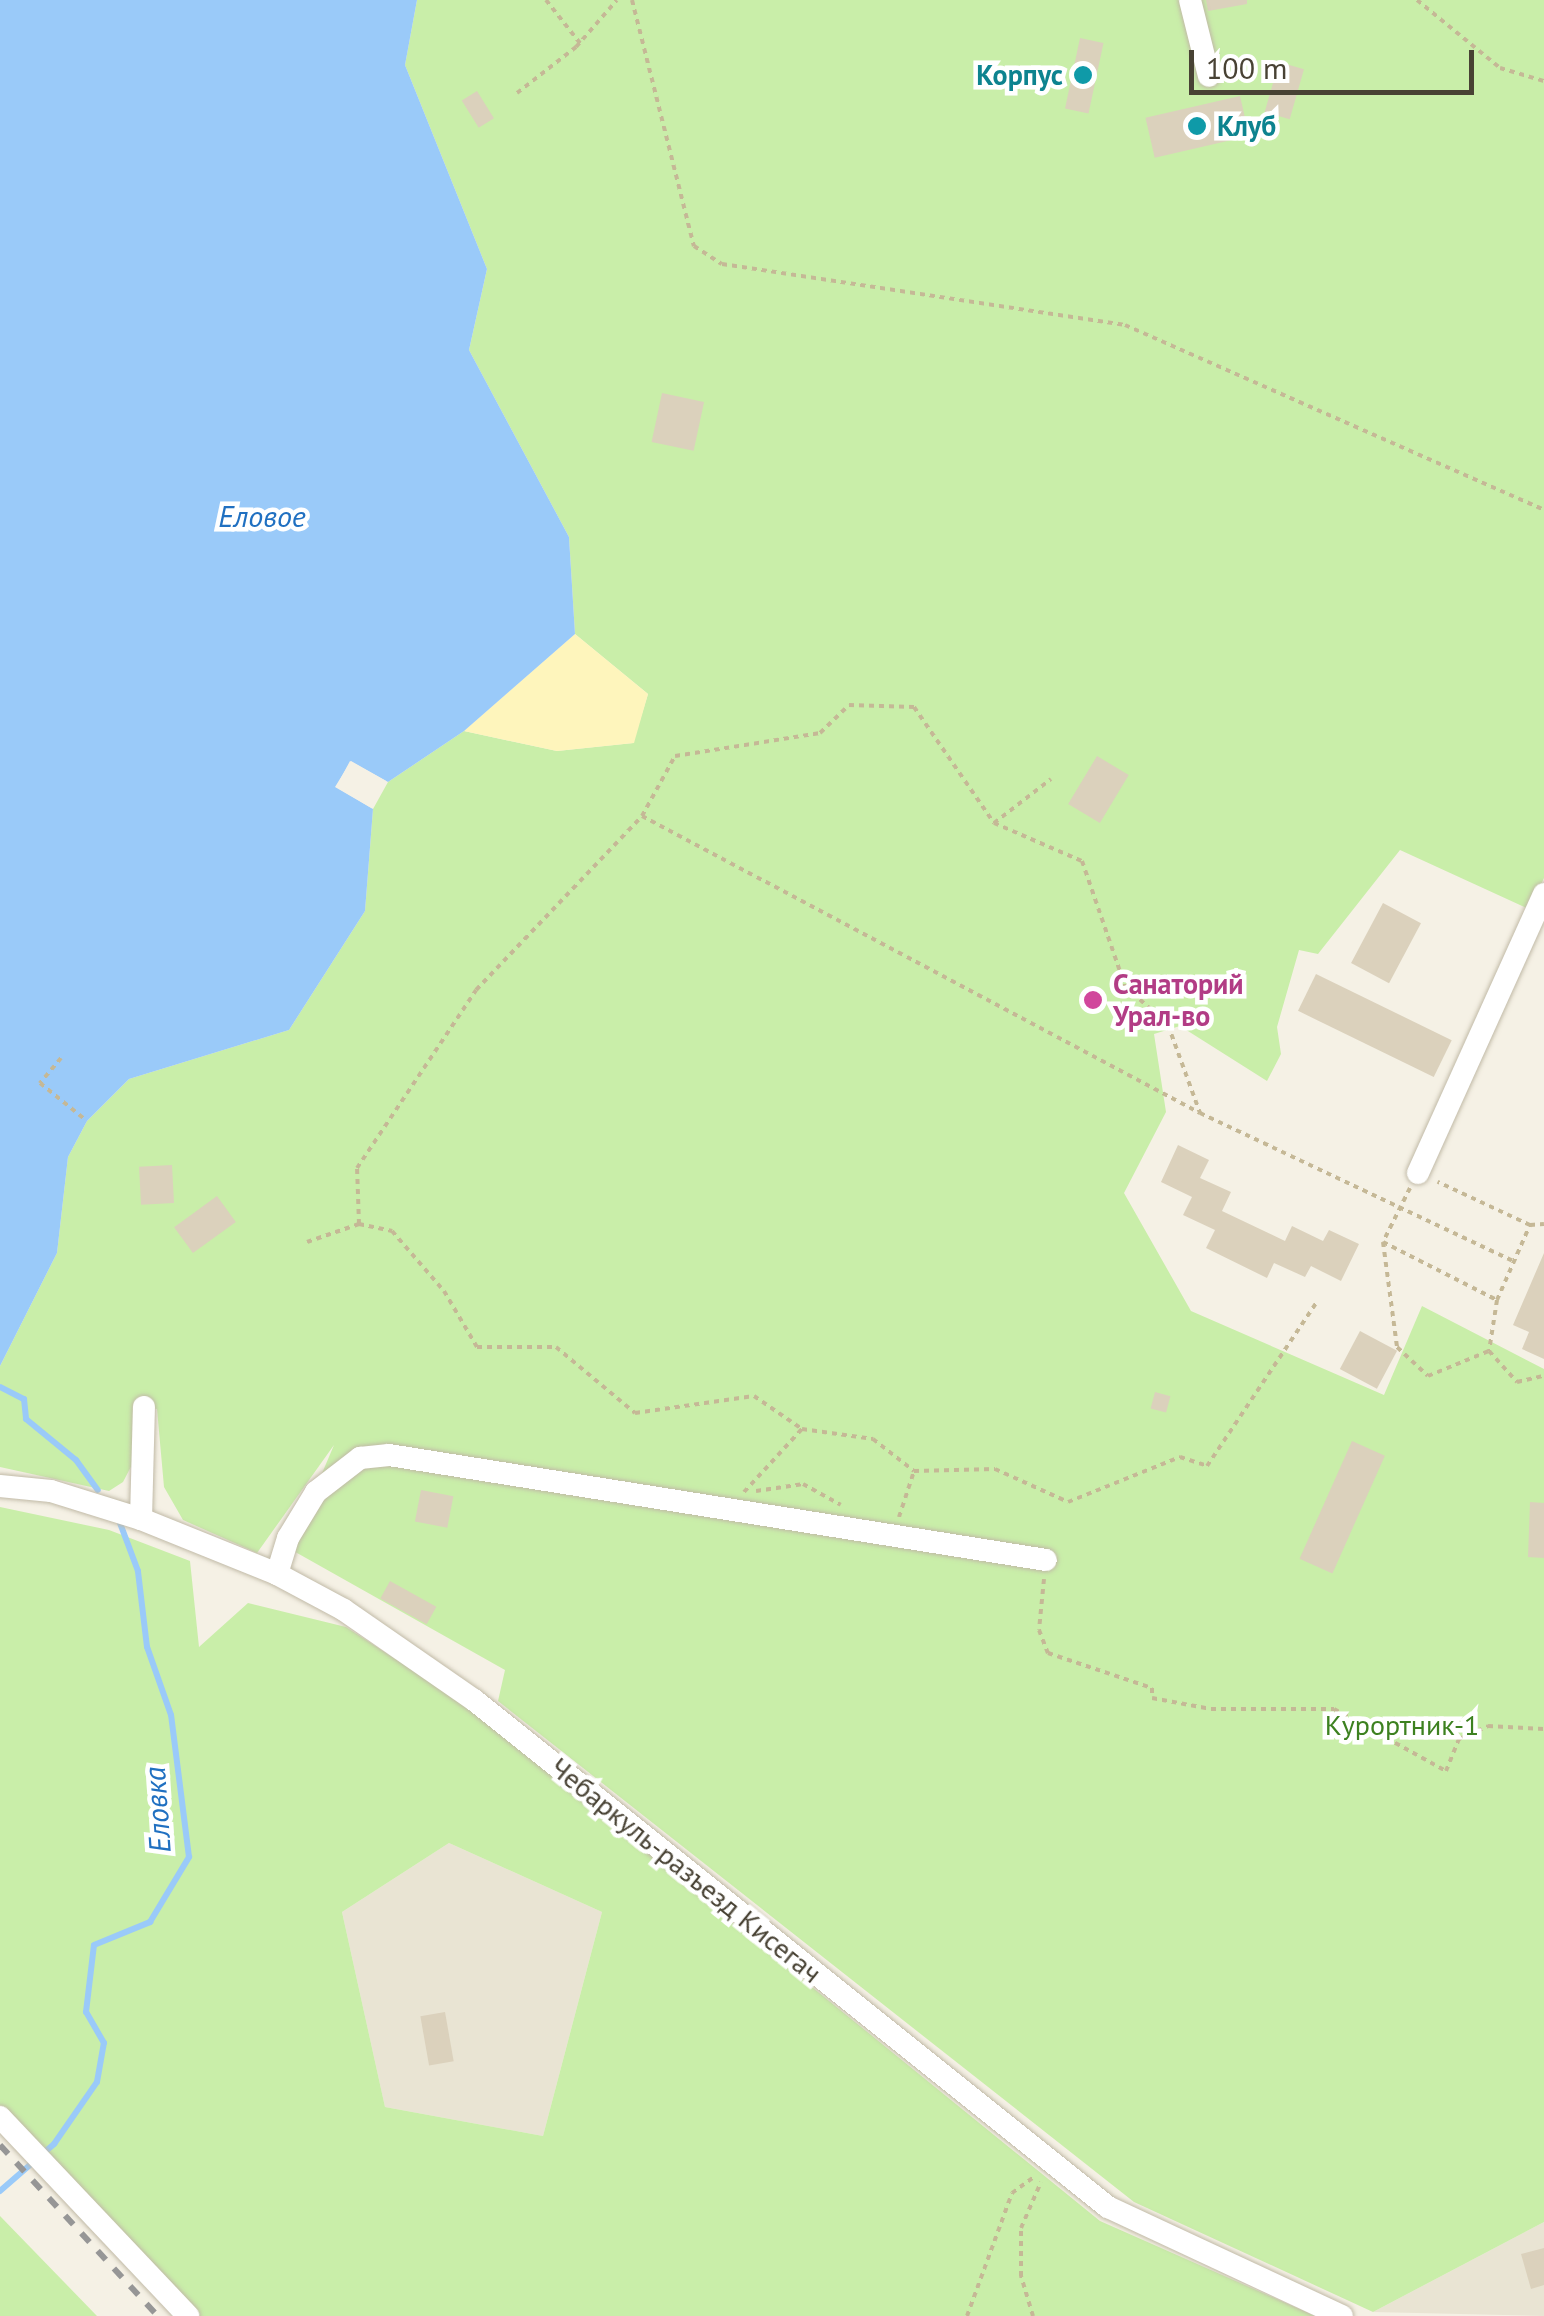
<!DOCTYPE html>
<html>
<head>
<meta charset="utf-8">
<style>
	body { margin:0 }
	#map { position:relative; width:1544px; height:2316px; overflow:hidden; background:#f5f1e5; font-family:"PT Sans",sans-serif }
	div>[style] { position:absolute }
	.residential>* { inset:0; background:#e9e4d3 }
	.green>* { inset:0; background:#c9eea9 }
	.sand>* { inset:0; background:#fef5bc }
	.water>* { inset:0; background:#9acaf9 }
	.pier>* { inset:0; background:#f5f1e5 }
	.stream>* { height:6px; margin:-3px; padding:0 3px; transform-origin:3px; border-radius:3px; background:#9acaf9 }
	.building>* { inset:0; background:#dbd1bc; transform-origin:0 0 }
	.path>* { height:4px; margin-top:-2px; transform-origin:0; background:repeating-linear-gradient(90deg,#c5b896 0 5px,transparent 0 10px) }
	.roads { filter:drop-shadow(0 0 2px #c1baa7) drop-shadow(0 0 2px #c1baa7) }
	.minor>* { height:22px; margin:-11px; padding:0 11px; transform-origin:11px; border-radius:11px; background:#fff }
	.rail>* { height:6px; margin-top:-3px; transform-origin:0; background:repeating-linear-gradient(90deg,#969696 0 12px,transparent 0 24px) }
	.dots>* { width:28px; height:28px; translate:-50% -50%; box-sizing:border-box; border:5px solid #fff; border-radius:50% }
	span { translate:-50% -50%; white-space:nowrap; text-align:center; line-height:1.15; -webkit-text-stroke:9px #fff; paint-order:stroke }
	.culture-label { font-size:28px; color:#0d838f; font-weight:700 }
	.right { translate:-100% -50%; text-align:right }
	.left { translate:0 -50%; text-align:left }
	.hotel-label { font-size:28px; color:#b23c85; font-weight:700 }
	.park-label { font-size:28px; color:#3d8120 }
	.street-label { font-size:28px; color:#484234 }
	.water-label { font-size:30px; color:#2070c1; font-style:italic }
	.scale { position:absolute; left:1189px; top:50px; width:285px; height:45px; box-sizing:border-box; border:5px solid #484234; border-top:0; padding-left:12px; font-size:30px; line-height:35px; white-space:nowrap; color:#484234; -webkit-text-stroke:8px #fff; paint-order:stroke }
</style>
</head>
<body>
<div id="map">
	<div class="residential">
		<i style="clip-path:polygon(449px 1843px,602px 1912px,543px 2136px,385px 2107px,342px 1912px)"></i>
		<i style="clip-path:polygon(1544px 2222px,1544px 2316px,1373px 2312px)"></i>
	</div>
	<div class="green">
		<i style="clip-path:polygon(417px 0,1544px 0,1544px 878px,1529px 909px,1400px 850px,1318px 954px,1299px 950px,1277px 1027px,1281px 1054px,1267px 1081px,1180px 1026px,1154px 1034px,1166px 1112px,1124px 1193px,1191px 1311px,1384px 1395px,1422px 1306px,1544px 1369px,1544px 2222px,1373px 2312px,1134px 2202px,498px 1701px,505px 1670px,290px 1549px,334px 1445px,257px 1553px,183px 1520px,164px 1487px,157px 1409px,133px 1406px,135px 1459px,123px 1482px,109px 1491px,0 1467px,0 1366px,57px 1253px,68px 1157px,87px 1121px,129px 1079px,289px 1030px,365px 911px,373px 809px,388px 782px,464px 731px,557px 751px,633px 743px,648px 694px,575px 634px,569px 537px,469px 350px,487px 269px,405px 65px)"></i>
		<i style="clip-path:polygon(evenodd,0 1507px,109px 1530px,190px 1561px,199px 1647px,248px 1603px,346px 1627px,460px 1701px,1100px 2221px,1315px 2316px,189px 2316px,0 2121px,0 1507px,449px 1843px,602px 1912px,543px 2136px,385px 2107px,342px 1912px,449px 1843px)"></i>
		<i style="clip-path:polygon(0 2216px,97px 2316px,0 2316px)"></i>
	</div>
	<div class="sand">
		<i style="clip-path:polygon(575px 634px,648px 694px,634px 743px,557px 751px,464px 731px)"></i>
	</div>
	<div class="water">
		<i style="clip-path:polygon(0 0,417px 0,405px 65px,487px 269px,469px 350px,569px 537px,575px 634px,464px 731px,388px 782px,350px 761px,336px 787px,373px 809px,365px 911px,289px 1030px,129px 1079px,87px 1121px,68px 1157px,57px 1253px,0 1366px)"></i>
	</div>
	<div class="pier">
		<i style="clip-path:polygon(351px 761px,388px 782px,352px 768px,342px 785px,373px 809px,335px 787px)"></i>
	</div>
	<div class="stream">
		<i style="left:0;top:1387px;width:27px;rotate:27deg"></i>
		<i style="left:24px;top:1399px;width:20px;rotate:84deg"></i>
		<i style="left:26px;top:1419px;width:65px;rotate:39.4deg"></i>
		<i style="left:76px;top:1460px;width:37px;rotate:54deg"></i>
		<i style="left:0;top:2191px;width:72px;rotate:-41deg"></i>
		<i style="left:54px;top:2144px;width:75px;rotate:-55.3deg"></i>
		<i style="left:97px;top:2082px;width:40px;rotate:-80deg"></i>
		<i style="left:104px;top:2043px;width:36px;rotate:-120deg"></i>
		<i style="left:86px;top:2012px;width:67px;rotate:-83.2deg"></i>
		<i style="left:94px;top:1945px;width:61px;rotate:-22.3deg"></i>
		<i style="left:150px;top:1922px;width:76px;rotate:-59deg"></i>
		<i style="left:189px;top:1857px;width:143px;rotate:-97.2deg"></i>
		<i style="left:171px;top:1715px;width:72px;rotate:-109.4deg"></i>
		<i style="left:147px;top:1647px;width:77px;rotate:-96.8deg"></i>
		<i style="left:138px;top:1571px;width:51px;rotate:-110.6deg"></i>
	</div>
	<div class="building">
		<i style="clip-path:polygon(1206px 0,1247px 0,1247px 4px,1208px 11px)"></i>
		<i style="left:1080px;top:38px;width:24px;height:72px;rotate:12deg"></i>
		<i style="left:1279px;top:62px;width:26px;height:52px;rotate:16deg"></i>
		<i style="left:477px;top:91px;width:32px;height:18px;rotate:58deg"></i>
		<i style="left:1240px;top:96px;width:41px;height:97px;rotate:77deg"></i>
		<i style="left:662px;top:393px;width:43px;height:50px;rotate:12deg"></i>
		<i style="left:1097px;top:756px;width:37px;height:56px;rotate:31deg"></i>
		<i style="left:1383px;top:903px;width:43px;height:68px;rotate:28deg"></i>
		<i style="left:1316px;top:974px;width:151px;height:41px;rotate:26deg"></i>
		<i style="clip-path:polygon(1178px 1145px,1209px 1160px,1200px 1178px,1231px 1192px,1222px 1211px,1285px 1241px,1292px 1226px,1323px 1241px,1329px 1230px,1359px 1244px,1341px 1281px,1311px 1266px,1305px 1277px,1274px 1263px,1267px 1278px,1206px 1248px,1215px 1230px,1183px 1215px,1192px 1197px,1161px 1182px)"></i>
		<i style="left:172px;top:1165px;width:38px;height:33px;rotate:87deg"></i>
		<i style="left:217px;top:1196px;width:32px;height:53px;rotate:54deg"></i>
		<i style="clip-path:polygon(1544px 1253px,1544px 1359px,1522px 1349px,1529px 1332px,1513px 1325px)"></i>
		<i style="left:1360px;top:1331px;width:42px;height:43px;rotate:28deg"></i>
		<i style="left:1155px;top:1392px;width:16px;height:17px;rotate:15deg"></i>
		<i style="left:1352px;top:1441px;width:36px;height:129px;rotate:24deg"></i>
		<i style="left:421px;top:1490px;width:33px;height:32px;rotate:11deg"></i>
		<i style="clip-path:polygon(1530px 1502px,1544px 1503px,1544px 1558px,1528px 1557px)"></i>
		<i style="left:390px;top:1581px;width:53px;height:20px;rotate:29deg"></i>
		<i style="left:445px;top:2012px;width:50px;height:25px;rotate:80deg"></i>
		<i style="clip-path:polygon(1544px 2248px,1544px 2285px,1531px 2289px,1521px 2254px)"></i>
	</div>
	<div class="path">
		<i style="left:546px;top:0;width:55px;rotate:51.7deg"></i>
		<i style="left:632px;top:0;width:254px;rotate:75.9deg"></i>
		<i style="left:694px;top:246px;width:33px;rotate:33deg"></i>
		<i style="left:722px;top:264px;width:408px;rotate:8.6deg"></i>
		<i style="left:1125px;top:325px;width:458px;rotate:23.8deg"></i>
		<i style="left:1417px;top:0;width:107px;rotate:39.3deg"></i>
		<i style="left:1500px;top:68px;width:46px;rotate:16.5deg"></i>
		<i style="left:517px;top:93px;width:75px;rotate:-37.9deg"></i>
		<i style="left:576px;top:47px;width:62px;rotate:-48.9deg"></i>
		<i style="left:642px;top:816px;width:632px;rotate:28.02deg"></i>
		<i style="left:1200px;top:1113px;width:346px;rotate:25.3deg"></i>
		<i style="left:994px;top:823px;width:72px;rotate:-37.7deg"></i>
		<i style="left:61px;top:1058px;width:33px;rotate:130deg"></i>
		<i style="left:40px;top:1083px;width:60px;rotate:39deg"></i>
		<i style="left:1410px;top:1188px;width:60px;rotate:116.6deg"></i>
		<i style="left:1383px;top:1242px;width:106px;rotate:82.4deg"></i>
		<i style="left:1397px;top:1347px;width:42px;rotate:43.1deg"></i>
		<i style="left:1428px;top:1376px;width:66px;rotate:-22.3deg"></i>
		<i style="left:359px;top:1224px;width:34px;rotate:12deg"></i>
		<i style="left:392px;top:1231px;width:79px;rotate:49.1deg"></i>
		<i style="left:444px;top:1291px;width:65px;rotate:59.5deg"></i>
		<i style="left:477px;top:1347px;width:79px"></i>
		<i style="left:556px;top:1347px;width:103px;rotate:39.9deg"></i>
		<i style="left:635px;top:1413px;width:120px;rotate:-8.1deg"></i>
		<i style="left:754px;top:1396px;width:58px;rotate:34.5deg"></i>
		<i style="left:802px;top:1429px;width:72px;rotate:8deg"></i>
		<i style="left:873px;top:1439px;width:52px;rotate:38deg"></i>
		<i style="left:914px;top:1471px;width:81px;rotate:-1.4deg"></i>
		<i style="left:995px;top:1469px;width:80px;rotate:24.3deg"></i>
		<i style="left:1068px;top:1502px;width:121px;rotate:-21.9deg"></i>
		<i style="left:1180px;top:1457px;width:28px;rotate:18deg"></i>
		<i style="left:1207px;top:1466px;width:196px;rotate:-56.2deg"></i>
		<i style="left:1530px;top:1225px;width:14px;rotate:-4deg"></i>
		<i style="left:307px;top:1242px;width:55px;rotate:-19.1deg"></i>
		<i style="left:359px;top:1224px;width:56px;rotate:-92deg"></i>
		<i style="left:357px;top:1168px;width:214px;rotate:-56.2deg"></i>
		<i style="left:476px;top:990px;width:240px;rotate:-46.3deg"></i>
		<i style="left:642px;top:816px;width:68px;rotate:-61.2deg"></i>
		<i style="left:675px;top:756px;width:147px;rotate:-9deg"></i>
		<i style="left:820px;top:733px;width:40px;rotate:-44deg"></i>
		<i style="left:849px;top:705px;width:65px;rotate:1.8deg"></i>
		<i style="left:914px;top:707px;width:141px;rotate:55.4deg"></i>
		<i style="left:994px;top:823px;width:96px;rotate:23.4deg"></i>
		<i style="left:1082px;top:861px;width:132px;rotate:71deg"></i>
		<i style="left:1125px;top:986px;width:58px;rotate:42.2deg"></i>
		<i style="left:1168px;top:1025px;width:94px;rotate:70deg"></i>
		<i style="left:1383px;top:1242px;width:128px;rotate:27deg"></i>
		<i style="left:1497px;top:1300px;width:82px;rotate:-66.3deg"></i>
		<i style="left:1530px;top:1225px;width:102px;rotate:-154.9deg"></i>
		<i style="left:1497px;top:1300px;width:52px;rotate:98.9deg"></i>
		<i style="left:1489px;top:1351px;width:42px;rotate:47.9deg"></i>
		<i style="left:1517px;top:1382px;width:28px;rotate:-13deg"></i>
		<i style="left:756px;top:1491px;width:48px;rotate:-8.5deg"></i>
		<i style="left:803px;top:1484px;width:43px;rotate:28.9deg"></i>
		<i style="left:744px;top:1492px;width:86px;rotate:-47.4deg"></i>
		<i style="left:899px;top:1517px;width:48px;rotate:-71.9deg"></i>
		<i style="left:1044px;top:1579px;width:51px;rotate:95.6deg"></i>
		<i style="left:1039px;top:1630px;width:25px;rotate:69deg"></i>
		<i style="left:1048px;top:1653px;width:110px;rotate:18.6deg"></i>
		<i style="left:1152px;top:1688px;width:10px;rotate:90deg"></i>
		<i style="left:1152px;top:1698px;width:60px;rotate:10.6deg"></i>
		<i style="left:1211px;top:1709px;width:123px"></i>
		<i style="left:1334px;top:1709px;width:128px;rotate:29deg"></i>
		<i style="left:1446px;top:1771px;width:35px;rotate:-68deg"></i>
		<i style="left:1459px;top:1739px;width:32px;rotate:-24deg"></i>
		<i style="left:1488px;top:1726px;width:56px;rotate:3.1deg"></i>
		<i style="left:967px;top:2316px;width:131px;rotate:-69.9deg"></i>
		<i style="left:1012px;top:2193px;width:29px;rotate:-36deg"></i>
		<i style="left:1033px;top:2316px;width:42px;rotate:-106.7deg"></i>
		<i style="left:1021px;top:2276px;width:48px;rotate:-90deg"></i>
		<i style="left:1021px;top:2228px;width:50px;rotate:-66.5deg"></i>
	</div>
	<div class="roads">
		<div class="minor">
			<i style="left:1190px;top:0;width:78px;rotate:76deg"></i>
			<i style="left:1418px;top:1173px;width:306px;rotate:-65.7deg"></i>
			<i style="left:0;top:1486px;width:51px;rotate:5.6deg"></i>
			<i style="left:51px;top:1491px;width:94px;rotate:17.3deg"></i>
			<i style="left:141px;top:1519px;width:147px;rotate:22deg"></i>
			<i style="left:277px;top:1574px;width:76px;rotate:28.2deg"></i>
			<i style="left:344px;top:1610px;width:158px;rotate:34.7deg"></i>
			<i style="left:474px;top:1700px;width:812px;rotate:38.65deg"></i>
			<i style="left:1108px;top:2207px;width:258px;rotate:25deg"></i>
			<i style="left:141px;top:1519px;width:112px;rotate:-88.5deg"></i>
			<i style="left:277px;top:1574px;width:38px;rotate:-73deg"></i>
			<i style="left:288px;top:1538px;width:54px;rotate:-58.7deg"></i>
			<i style="left:316px;top:1492px;width:56px;rotate:-37.7deg"></i>
			<i style="left:360px;top:1458px;width:29px;rotate:-6deg"></i>
			<i style="left:389px;top:1455px;width:665px;rotate:9.08deg"></i>
			<i style="left:0;top:2117px;width:274px;rotate:46.6deg"></i>
		</div>
	</div>
	<div class="rail">
		<i style="left:0;top:2145px;width:233px;rotate:47.3deg"></i>
	</div>
	<div class="dots">
		<i style="left:1083px;top:75px;background:#0f9aa8"></i>
		<i style="left:1197px;top:126px;background:#0f9aa8"></i>
		<i style="left:1093px;top:1000px;background:#d1479c"></i>
	</div>
	<div class="culture-label">
		<span class="right" style="left:1063px;top:75px">Корпус</span>
		<span class="left" style="left:1217px;top:126px">Клуб</span>
	</div>
	<div class="hotel-label">
		<span class="left" style="left:1113px;top:1000px">Санаторий<br>Урал-во</span>
	</div>
	<div class="park-label">
		<span style="left:1402px;top:1725px">Курортник-1</span>
	</div>
	<div class="street-label">
		<span style="left:686px;top:1870px;rotate:39deg">Чебаркуль-разъезд Кисегач</span>
	</div>
	<div class="water-label">
		<span style="left:262px;top:516px">Еловое</span>
		<span style="left:157px;top:1810px;rotate:-94deg">Еловка</span>
	</div>
	<div class="scale">100 m</div>
</div>
</body>
</html>
